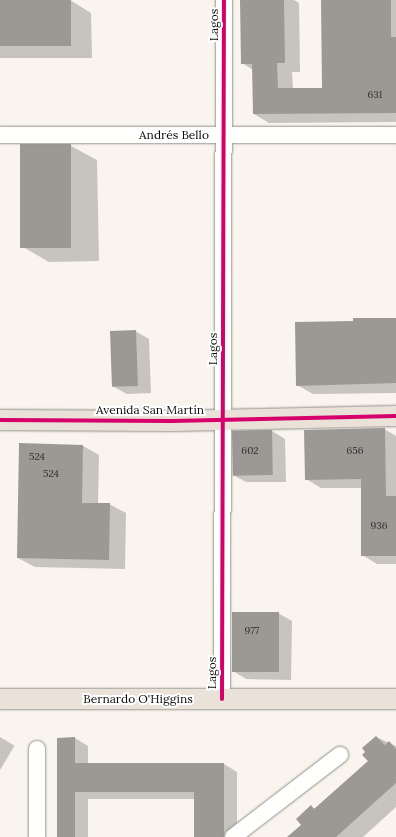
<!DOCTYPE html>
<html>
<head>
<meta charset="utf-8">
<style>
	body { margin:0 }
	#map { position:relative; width:396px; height:837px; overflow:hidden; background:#f9f5ee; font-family:Lora,serif }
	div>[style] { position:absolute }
	.shadow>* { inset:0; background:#0003; transform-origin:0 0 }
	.building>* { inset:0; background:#9c9894; transform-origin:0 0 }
	.roads { filter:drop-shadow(0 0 1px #92908d) drop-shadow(0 0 1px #92908d) }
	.minor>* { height:16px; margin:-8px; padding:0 8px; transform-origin:8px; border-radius:8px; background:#fefefc }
	.major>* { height:20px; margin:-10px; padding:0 10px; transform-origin:10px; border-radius:10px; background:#eae2d9 }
	.cycleway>* { height:4px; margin:-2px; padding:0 2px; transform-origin:2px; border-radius:2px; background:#d6006c }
	span { translate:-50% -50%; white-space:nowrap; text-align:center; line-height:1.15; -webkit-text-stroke:4px #fff; paint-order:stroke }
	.number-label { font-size:10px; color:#2f2e2d }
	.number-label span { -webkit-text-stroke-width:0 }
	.street-label { font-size:12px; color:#0b0b0b }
</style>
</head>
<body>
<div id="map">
	<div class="shadow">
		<i style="clip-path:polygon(70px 0,91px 13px,92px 58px,0 58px,0 1px)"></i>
		<i style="clip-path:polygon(241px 0,294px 0,299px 3px,300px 72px,292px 72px,293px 89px,323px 89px,322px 0,396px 0,396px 122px,269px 123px,254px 114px,253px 70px,242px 63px)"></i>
		<i style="clip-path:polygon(71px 146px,97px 160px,99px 261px,49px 262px,23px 247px)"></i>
		<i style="clip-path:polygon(396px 319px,396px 393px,313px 394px,297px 385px,354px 322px)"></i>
		<i style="clip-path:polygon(135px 331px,149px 339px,151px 393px,127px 394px,114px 387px)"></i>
		<i style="clip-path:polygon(384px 429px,396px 436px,396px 564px,377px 564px,362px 555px,362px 488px,321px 488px,306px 479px)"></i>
		<i style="clip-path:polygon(272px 431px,285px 439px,286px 482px,246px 482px,233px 475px)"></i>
		<i style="clip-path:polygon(83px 446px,99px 455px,98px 504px,109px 504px,126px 513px,125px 569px,35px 567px,18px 558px)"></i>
		<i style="clip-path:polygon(278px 613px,292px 621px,291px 680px,246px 679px,233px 671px)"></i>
		<i style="left:0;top:737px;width:17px;height:100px;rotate:31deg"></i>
		<i style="clip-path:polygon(376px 737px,396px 746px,396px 807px,363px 837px,289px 837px,302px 825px,311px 807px,316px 809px,369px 761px)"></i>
		<i style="clip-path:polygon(75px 738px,88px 746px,88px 764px,224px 764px,237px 772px,237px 837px,195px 837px,195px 799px,88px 799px,88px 837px,58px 837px)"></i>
	</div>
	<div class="building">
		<i style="left:0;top:0;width:71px;height:46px"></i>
		<i style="clip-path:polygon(240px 0,284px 0,285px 63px,277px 63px,278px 88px,322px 88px,321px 0,391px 0,391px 37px,396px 37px,396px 113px,253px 114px,252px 64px,241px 64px)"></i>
		<i style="left:20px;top:144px;width:51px;height:104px"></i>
		<i style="clip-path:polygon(353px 318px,396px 318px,396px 383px,296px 386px,295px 322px,353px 321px)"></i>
		<i style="left:136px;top:330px;width:56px;height:26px;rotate:88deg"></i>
		<i style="clip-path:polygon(385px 428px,386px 496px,396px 496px,396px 556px,361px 556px,361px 479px,305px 480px,304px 430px)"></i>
		<i style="left:272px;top:430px;width:45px;height:40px;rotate:89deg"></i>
		<i style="clip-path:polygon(19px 443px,83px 445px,82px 503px,110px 503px,109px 560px,17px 558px)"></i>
		<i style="left:232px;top:612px;width:47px;height:60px"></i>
		<i style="clip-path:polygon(376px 736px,385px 745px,389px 741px,396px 749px,396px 783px,336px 837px,287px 837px,301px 825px,296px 819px,311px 805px,314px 809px,368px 761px,362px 755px,365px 752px,362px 748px)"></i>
		<i style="clip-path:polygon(75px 737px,75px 763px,224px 763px,224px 837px,194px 837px,194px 792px,75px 792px,75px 837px,57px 837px,57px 738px)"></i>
	</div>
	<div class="roads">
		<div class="minor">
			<i style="left:0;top:135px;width:396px"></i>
			<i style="left:222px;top:699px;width:699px;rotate:-89.84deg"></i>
			<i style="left:37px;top:749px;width:88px;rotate:90deg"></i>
			<i style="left:233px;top:837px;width:135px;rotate:-37.5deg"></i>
		</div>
		<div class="major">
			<i style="left:0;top:420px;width:172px;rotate:0.3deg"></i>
			<i style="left:172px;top:421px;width:224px;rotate:-1.3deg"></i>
			<i style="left:0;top:699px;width:396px"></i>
		</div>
	</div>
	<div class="cycleway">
		<i style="left:0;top:420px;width:172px;rotate:0.3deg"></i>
		<i style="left:172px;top:421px;width:224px;rotate:-1.3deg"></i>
		<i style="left:222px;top:699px;width:699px;rotate:-89.84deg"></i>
	</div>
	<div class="number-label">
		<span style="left:375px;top:95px">631</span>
		<span style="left:250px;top:451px">602</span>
		<span style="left:355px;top:451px">656</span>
		<span style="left:37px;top:457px">524</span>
		<span style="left:51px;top:474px">524</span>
		<span style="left:379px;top:526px">936</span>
		<span style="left:252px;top:631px">977</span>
	</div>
	<div class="street-label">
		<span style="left:214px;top:25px;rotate:-90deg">Lagos</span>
		<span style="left:174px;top:135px">Andrés Bello</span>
		<span style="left:213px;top:349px;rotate:-90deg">Lagos</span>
		<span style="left:150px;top:410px">Avenida San Martín</span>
		<span style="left:212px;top:673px;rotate:-90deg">Lagos</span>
		<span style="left:138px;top:699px">Bernardo O'Higgins</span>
	</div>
</div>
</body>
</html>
